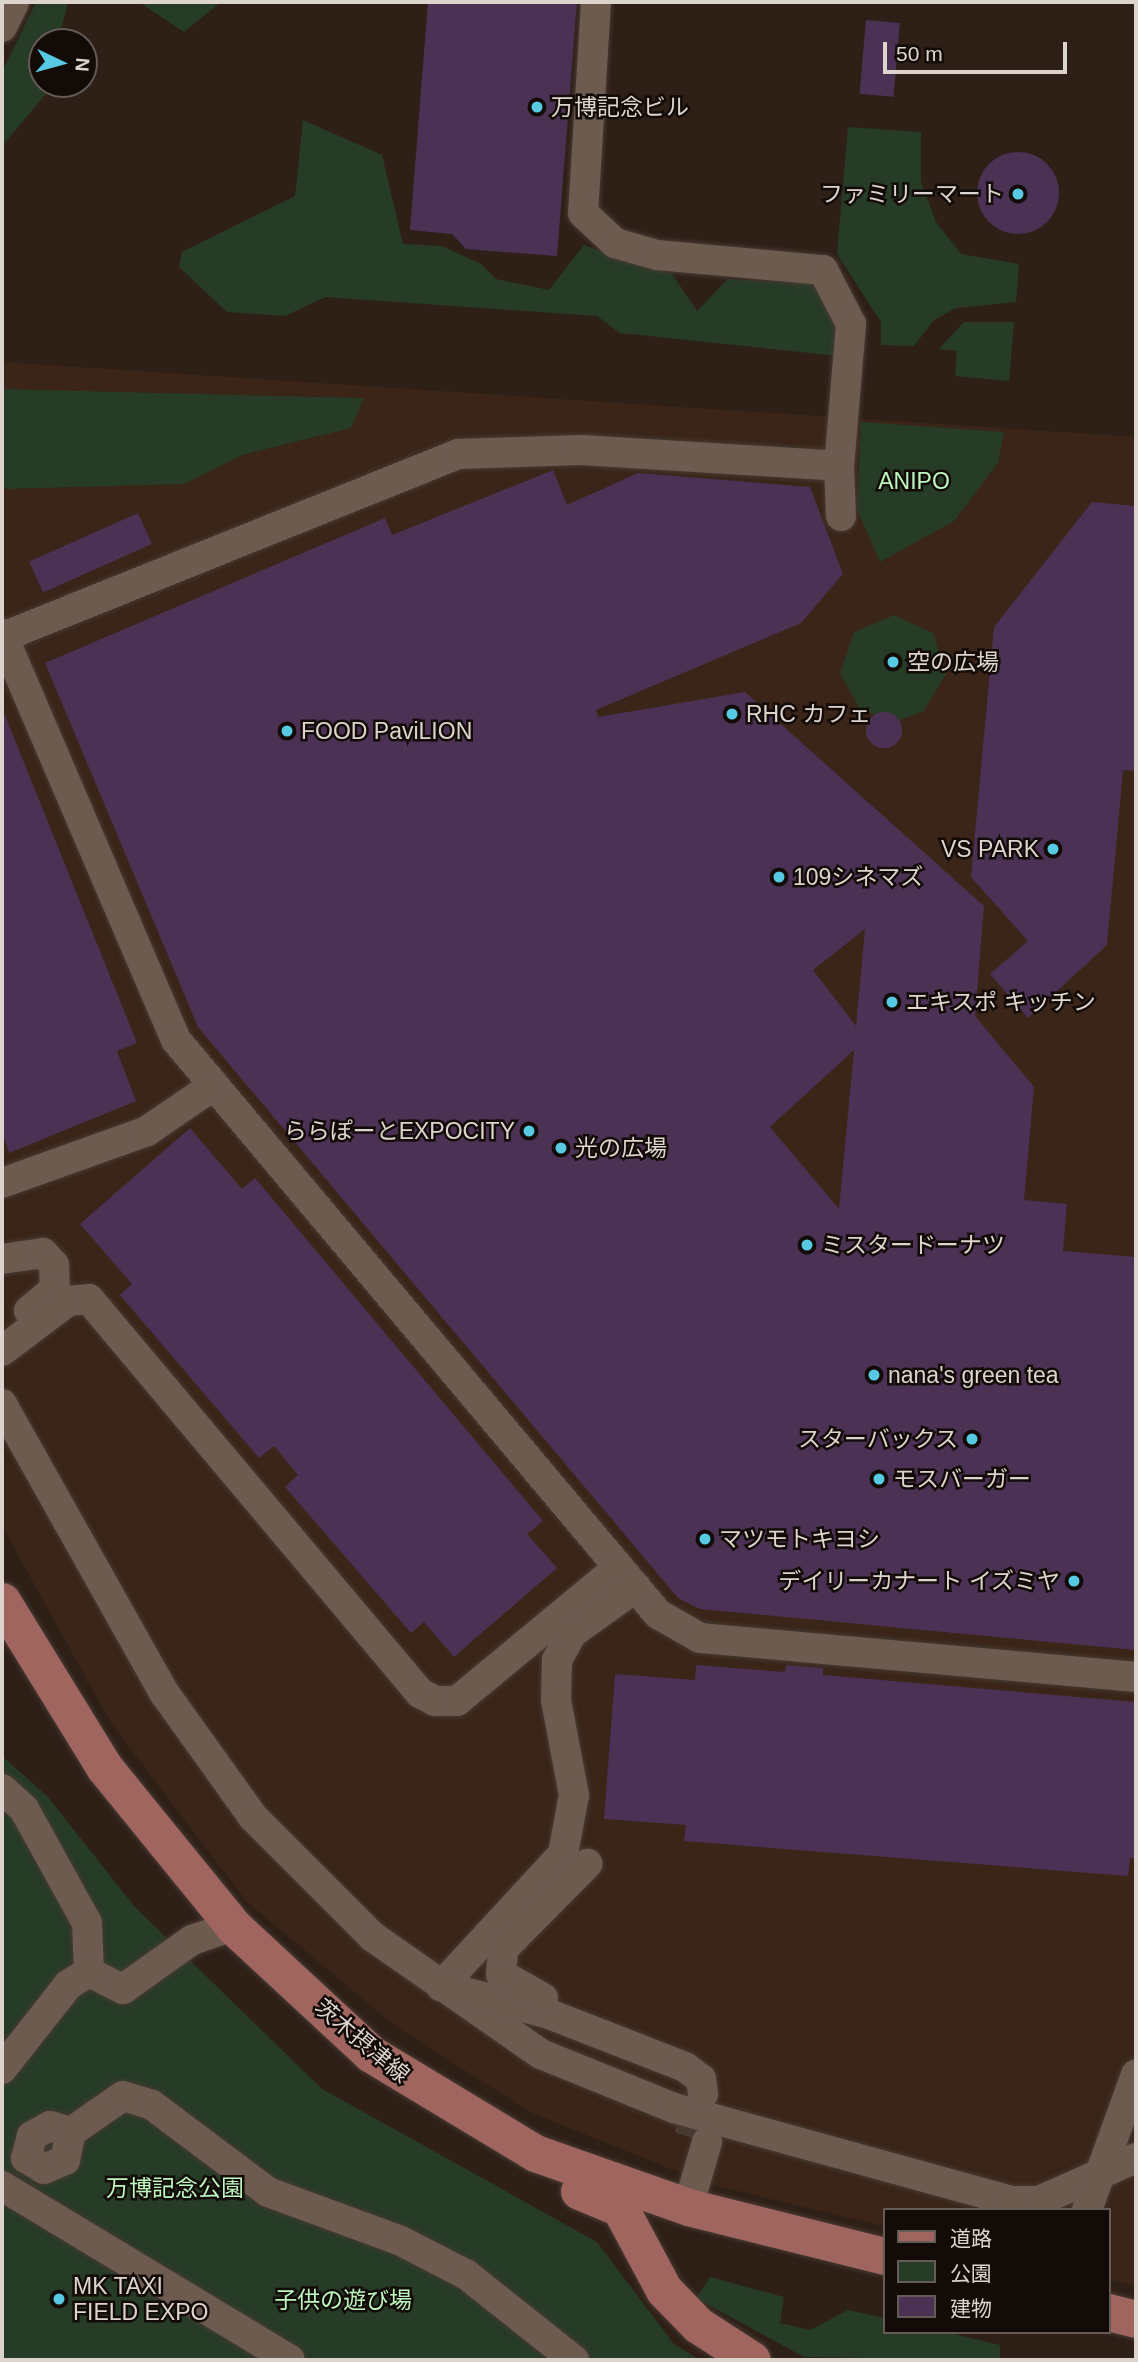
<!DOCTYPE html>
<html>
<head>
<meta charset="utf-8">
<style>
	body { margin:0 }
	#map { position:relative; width:1138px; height:2362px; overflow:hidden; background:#2f2017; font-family:Helvetica,"Noto Sans JP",sans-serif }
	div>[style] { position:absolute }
	.built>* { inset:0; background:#3a2518 }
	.green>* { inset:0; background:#263c27 }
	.building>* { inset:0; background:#4b3255; transform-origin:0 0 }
	.round { border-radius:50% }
	.minor-tunnel>* { height:30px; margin-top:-15px; transform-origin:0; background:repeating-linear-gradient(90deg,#493b32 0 30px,transparent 0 45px) }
	.roads { filter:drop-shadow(0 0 2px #473a34) drop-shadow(0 0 2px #473a34) }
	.minor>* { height:30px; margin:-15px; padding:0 15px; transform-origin:15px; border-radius:15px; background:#6d5b50 }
	.major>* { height:37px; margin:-18.5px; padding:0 18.5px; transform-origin:18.5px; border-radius:18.5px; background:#9f655e }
	.dots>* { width:19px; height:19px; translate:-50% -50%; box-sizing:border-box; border:4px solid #120b08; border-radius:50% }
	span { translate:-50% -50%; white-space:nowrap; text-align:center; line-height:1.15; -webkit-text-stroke:5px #120b08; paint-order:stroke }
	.poi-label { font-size:23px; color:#ded4ce }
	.left { translate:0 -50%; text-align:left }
	.right { translate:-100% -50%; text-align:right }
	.park-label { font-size:23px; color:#bcf6bd }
	.street-label { font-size:23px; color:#ded4ce }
	.frame { position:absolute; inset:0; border:4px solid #ded4ce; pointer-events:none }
	.legend { position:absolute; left:883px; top:2208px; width:228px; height:126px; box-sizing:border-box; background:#120b08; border:2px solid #645b57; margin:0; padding:9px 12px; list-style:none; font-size:21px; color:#ded4ce }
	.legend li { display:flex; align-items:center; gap:14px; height:35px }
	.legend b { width:35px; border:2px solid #645b57 }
	.north { position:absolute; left:28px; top:28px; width:70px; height:70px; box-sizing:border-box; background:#120b08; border:2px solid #645b57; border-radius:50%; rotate:95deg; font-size:19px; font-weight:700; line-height:28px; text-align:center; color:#ded4ce }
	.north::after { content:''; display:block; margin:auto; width:24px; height:32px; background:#57c9e2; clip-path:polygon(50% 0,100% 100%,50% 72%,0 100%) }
	.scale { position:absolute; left:883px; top:42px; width:184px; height:32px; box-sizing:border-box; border:4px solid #ded4ce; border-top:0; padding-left:9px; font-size:21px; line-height:24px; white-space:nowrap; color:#ded4ce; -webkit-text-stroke:5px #120b08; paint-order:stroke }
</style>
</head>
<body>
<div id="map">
	<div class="built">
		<i style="clip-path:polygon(2px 362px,1136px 437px,1136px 2286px,1108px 2279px,1108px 2210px,884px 2210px,884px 2226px,708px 2184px,530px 2112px,394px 2025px,246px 1901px,111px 1723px,2px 1526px)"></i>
	</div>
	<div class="green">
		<i style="clip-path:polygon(36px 2px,68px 2px,58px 42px,42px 42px,46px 94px,2px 146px,2px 72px)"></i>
		<i style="clip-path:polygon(139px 2px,221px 2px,184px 32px)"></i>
		<i style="clip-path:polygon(303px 120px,382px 155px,403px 244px,442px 246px,481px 264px,496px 279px,549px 290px,584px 245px,672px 274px,697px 311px,728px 279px,818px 284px,840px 327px,839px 356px,620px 333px,597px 316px,325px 297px,285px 316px,227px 312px,179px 267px,182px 252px,295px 196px)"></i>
		<i style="clip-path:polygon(848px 127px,921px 132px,921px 182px,936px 222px,961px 254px,1019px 264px,1016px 302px,956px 308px,934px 320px,914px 346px,881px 345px,881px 322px,837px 254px)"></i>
		<i style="clip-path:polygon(964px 322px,1014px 322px,1009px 381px,955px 376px,957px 351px,939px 349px)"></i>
		<i style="clip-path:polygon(2px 389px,237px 395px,364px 398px,351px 428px,242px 455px,184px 484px,2px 489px)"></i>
		<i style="clip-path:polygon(861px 422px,1004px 432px,998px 463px,954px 521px,880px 562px,857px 509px)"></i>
		<i style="clip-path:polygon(894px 615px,933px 633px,946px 674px,924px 711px,900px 720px,861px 711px,840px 673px,854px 632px)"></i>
		<i style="clip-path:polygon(2px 1756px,48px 1797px,134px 1906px,322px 2089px,597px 2242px,674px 2344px,700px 2360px,2px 2360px)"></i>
		<i style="clip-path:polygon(710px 2277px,784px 2297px,780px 2323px,810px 2330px,848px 2310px,884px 2318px,884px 2332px,946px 2332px,1000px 2345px,1000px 2360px,804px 2357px,696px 2298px)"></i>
	</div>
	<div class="building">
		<i style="clip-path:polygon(428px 2px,577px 2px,557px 256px,466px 249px,452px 234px,410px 230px)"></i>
		<i style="left:866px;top:20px;width:34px;height:74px;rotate:5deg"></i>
		<i class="round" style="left:977px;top:152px;width:82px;height:82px"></i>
		<i style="clip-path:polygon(evenodd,553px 470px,567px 505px,638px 473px,810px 487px,843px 574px,801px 623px,596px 710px,598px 717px,745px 692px,984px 906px,975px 1016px,1034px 1087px,1024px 1200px,1067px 1204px,1063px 1251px,1136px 1257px,1136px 1650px,700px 1609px,678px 1598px,198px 1027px,45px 663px,385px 518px,392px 535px,553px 470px,865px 929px,856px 1026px,813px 970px,865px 929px,553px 470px,854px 1050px,839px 1209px,770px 1127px,854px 1050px)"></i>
		<i style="clip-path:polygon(1092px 502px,1136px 506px,1136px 771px,1123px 770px,1107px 945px,1028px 1018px,990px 974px,1028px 941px,971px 877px,994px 627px)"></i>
		<i style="left:138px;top:513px;width:34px;height:119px;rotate:66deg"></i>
		<i style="clip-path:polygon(2px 708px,137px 1043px,117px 1051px,136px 1101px,9px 1153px,2px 1131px)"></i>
		<i class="round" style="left:866px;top:712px;width:36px;height:36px"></i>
		<i style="clip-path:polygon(190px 1128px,242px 1189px,255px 1178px,543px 1521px,527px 1534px,557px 1568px,454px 1657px,424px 1622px,411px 1633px,285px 1487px,298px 1475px,274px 1446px,259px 1458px,120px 1295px,132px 1284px,80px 1224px)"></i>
		<i style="clip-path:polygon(696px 1665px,785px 1672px,786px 1665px,823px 1668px,823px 1675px,1136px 1702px,1136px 1858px,1130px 1858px,1128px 1876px,684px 1841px,686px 1825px,604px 1819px,615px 1674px,695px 1680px)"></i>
	</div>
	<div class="minor-tunnel">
		<i style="left:689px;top:2137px;width:45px;rotate:-72deg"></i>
	</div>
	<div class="roads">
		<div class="minor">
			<i style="left:596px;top:2px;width:211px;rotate:93.5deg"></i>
			<i style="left:583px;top:213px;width:44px;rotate:43.2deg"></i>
			<i style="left:615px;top:243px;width:44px;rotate:15.9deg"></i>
			<i style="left:657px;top:255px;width:167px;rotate:5.2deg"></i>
			<i style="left:823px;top:270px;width:61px;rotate:62.6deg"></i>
			<i style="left:851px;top:324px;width:143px;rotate:94.8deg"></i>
			<i style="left:839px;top:466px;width:50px;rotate:87.7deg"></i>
			<i style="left:2px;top:27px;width:28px;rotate:-64deg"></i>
			<i style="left:2px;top:634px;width:442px;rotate:66.8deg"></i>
			<i style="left:176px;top:1040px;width:750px;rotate:49.98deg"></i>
			<i style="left:658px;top:1614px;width:48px;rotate:29.7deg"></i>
			<i style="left:700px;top:1638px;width:438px;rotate:5.1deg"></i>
			<i style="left:3px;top:637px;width:490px;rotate:-21.9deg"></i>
			<i style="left:458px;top:454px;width:123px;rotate:-1.9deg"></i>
			<i style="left:581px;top:450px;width:258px;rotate:3.5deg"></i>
			<i style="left:2px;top:1183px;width:154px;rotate:-19.7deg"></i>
			<i style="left:147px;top:1131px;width:76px;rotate:-34.3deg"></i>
			<i style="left:2px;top:1259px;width:41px;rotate:-8.3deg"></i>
			<i style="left:43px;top:1253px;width:16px;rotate:47deg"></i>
			<i style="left:54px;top:1265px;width:24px;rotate:88deg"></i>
			<i style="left:55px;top:1289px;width:34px;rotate:140deg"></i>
			<i style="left:2px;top:1351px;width:83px;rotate:-37.1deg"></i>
			<i style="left:68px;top:1301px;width:21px;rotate:-5deg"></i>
			<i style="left:89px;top:1299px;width:515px;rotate:49.97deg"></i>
			<i style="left:420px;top:1693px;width:17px;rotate:28deg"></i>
			<i style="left:435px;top:1701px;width:22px"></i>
			<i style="left:457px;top:1701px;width:210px;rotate:-39.6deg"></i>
			<i style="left:2px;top:1404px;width:333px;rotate:60.7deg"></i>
			<i style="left:165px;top:1694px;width:151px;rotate:54.4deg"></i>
			<i style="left:253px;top:1817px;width:170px;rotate:45deg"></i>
			<i style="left:373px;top:1937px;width:205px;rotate:34.9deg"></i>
			<i style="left:541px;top:2054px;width:144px;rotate:22.1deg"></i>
			<i style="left:674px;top:2108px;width:351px;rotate:15.4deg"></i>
			<i style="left:1012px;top:2201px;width:27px"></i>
			<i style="left:1039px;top:2201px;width:106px;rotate:-23.9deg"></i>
			<i style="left:636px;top:1587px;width:79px;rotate:144.3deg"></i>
			<i style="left:572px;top:1633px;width:31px;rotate:119deg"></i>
			<i style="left:557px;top:1660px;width:40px;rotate:91.4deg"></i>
			<i style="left:556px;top:1700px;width:97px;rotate:79.3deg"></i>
			<i style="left:574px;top:1795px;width:60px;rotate:100.6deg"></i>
			<i style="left:563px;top:1854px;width:180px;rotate:132.7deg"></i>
			<i style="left:441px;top:1986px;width:112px;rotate:14.5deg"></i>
			<i style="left:549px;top:2014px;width:146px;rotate:21.3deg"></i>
			<i style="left:685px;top:2067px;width:20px;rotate:37deg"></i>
			<i style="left:701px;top:2079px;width:15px;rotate:82deg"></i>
			<i style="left:2px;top:1789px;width:30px;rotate:42deg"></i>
			<i style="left:24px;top:1809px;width:130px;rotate:61.1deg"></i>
			<i style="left:87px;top:1923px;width:49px;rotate:87.7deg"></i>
			<i style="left:89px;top:1972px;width:38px;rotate:27deg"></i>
			<i style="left:123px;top:1989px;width:85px;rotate:-35.4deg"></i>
			<i style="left:192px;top:1940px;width:43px;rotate:-18.9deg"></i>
			<i style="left:543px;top:1998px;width:48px;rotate:-150.3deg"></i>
			<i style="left:501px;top:1974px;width:25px;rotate:-85deg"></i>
			<i style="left:503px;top:1949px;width:120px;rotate:-45.3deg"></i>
			<i style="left:2px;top:2069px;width:107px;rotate:-51.8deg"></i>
			<i style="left:68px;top:1985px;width:25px;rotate:-32deg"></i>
			<i style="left:71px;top:2132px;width:22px;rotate:-164deg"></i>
			<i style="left:50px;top:2126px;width:21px;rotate:151deg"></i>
			<i style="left:32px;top:2136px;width:23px;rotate:105deg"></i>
			<i style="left:26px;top:2158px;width:21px;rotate:31deg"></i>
			<i style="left:44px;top:2169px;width:23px;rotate:-23deg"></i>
			<i style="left:65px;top:2160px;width:29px;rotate:-78deg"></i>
			<i style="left:71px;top:2132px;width:63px;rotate:-34.7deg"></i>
			<i style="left:123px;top:2096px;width:30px;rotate:17deg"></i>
			<i style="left:152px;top:2105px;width:145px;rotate:36.9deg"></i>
			<i style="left:268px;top:2192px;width:142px;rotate:20.2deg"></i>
			<i style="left:401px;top:2241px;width:74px;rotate:27.3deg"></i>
			<i style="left:467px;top:2275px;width:137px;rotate:38.5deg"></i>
			<i style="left:2px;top:2186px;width:336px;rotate:31.1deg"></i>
			<i style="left:688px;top:2207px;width:68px;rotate:-73.7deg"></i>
			<i style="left:1087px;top:2210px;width:144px;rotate:-70.1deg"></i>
		</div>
		<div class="major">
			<i style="left:2px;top:1601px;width:195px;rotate:58.4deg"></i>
			<i style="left:104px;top:1767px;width:205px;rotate:50.9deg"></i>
			<i style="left:233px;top:1926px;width:188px;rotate:42.8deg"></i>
			<i style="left:371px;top:2054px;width:192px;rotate:31.1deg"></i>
			<i style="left:535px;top:2153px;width:162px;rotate:19.4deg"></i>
			<i style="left:688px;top:2207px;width:202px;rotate:14deg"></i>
			<i style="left:579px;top:2191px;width:44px;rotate:22.5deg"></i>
			<i style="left:620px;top:2208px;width:93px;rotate:61.8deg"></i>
			<i style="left:664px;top:2290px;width:49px;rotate:45.8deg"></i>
			<i style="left:698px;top:2325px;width:64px;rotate:32.9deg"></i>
			<i style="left:1108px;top:2312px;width:29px;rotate:14deg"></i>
		</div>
	</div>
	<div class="dots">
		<i style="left:537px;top:107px;background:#57c9e2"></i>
		<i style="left:1018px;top:194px;background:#57c9e2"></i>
		<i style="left:893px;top:662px;background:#57c9e2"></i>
		<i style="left:732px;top:714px;background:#57c9e2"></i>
		<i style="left:287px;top:731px;background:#57c9e2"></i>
		<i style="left:1053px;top:849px;background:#57c9e2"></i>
		<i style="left:779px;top:877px;background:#57c9e2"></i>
		<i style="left:892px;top:1002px;background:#57c9e2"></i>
		<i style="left:529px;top:1131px;background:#57c9e2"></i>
		<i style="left:561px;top:1148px;background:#57c9e2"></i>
		<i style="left:807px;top:1245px;background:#57c9e2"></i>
		<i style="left:874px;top:1375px;background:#57c9e2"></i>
		<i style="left:972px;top:1439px;background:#57c9e2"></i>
		<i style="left:879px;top:1479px;background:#57c9e2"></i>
		<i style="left:705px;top:1539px;background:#57c9e2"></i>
		<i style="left:1074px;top:1581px;background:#57c9e2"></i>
		<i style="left:59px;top:2299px;background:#57c9e2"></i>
	</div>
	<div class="poi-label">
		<span class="left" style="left:551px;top:107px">万博記念ビル</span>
		<span class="right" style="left:1004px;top:194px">ファミリーマート</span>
		<span class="left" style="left:907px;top:662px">空の広場</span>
		<span class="left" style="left:746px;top:714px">RHC カフェ</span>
		<span class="left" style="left:301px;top:731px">FOOD PaviLION</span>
		<span class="right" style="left:1039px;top:849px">VS PARK</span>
		<span class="left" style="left:793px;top:877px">109シネマズ</span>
		<span class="left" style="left:906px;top:1002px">エキスポ キッチン</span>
		<span class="right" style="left:515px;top:1131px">ららぽーとEXPOCITY</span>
		<span class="left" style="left:575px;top:1148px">光の広場</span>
		<span class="left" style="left:821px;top:1245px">ミスタードーナツ</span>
		<span class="left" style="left:888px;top:1375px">nana's green tea</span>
		<span class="right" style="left:958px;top:1439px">スターバックス</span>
		<span class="left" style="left:893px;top:1479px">モスバーガー</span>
		<span class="left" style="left:719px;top:1539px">マツモトキヨシ</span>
		<span class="right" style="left:1060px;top:1581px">デイリーカナート イズミヤ</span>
		<span class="left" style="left:73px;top:2299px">MK TAXI<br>FIELD EXPO</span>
	</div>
	<div class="park-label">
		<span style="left:914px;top:481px">ANIPO</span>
		<span style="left:175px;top:2188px">万博記念公園</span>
		<span style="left:343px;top:2300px">子供の遊び場</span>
	</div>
	<div class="street-label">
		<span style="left:362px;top:2041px;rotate:40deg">茨木摂津線</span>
	</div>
	<div class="frame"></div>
	<ul class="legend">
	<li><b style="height:9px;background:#9f655e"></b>道路</li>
	<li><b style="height:19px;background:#263c27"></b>公園</li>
	<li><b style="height:19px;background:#4b3255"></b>建物</li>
	</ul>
	<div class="north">N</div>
	<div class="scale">50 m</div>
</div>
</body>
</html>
